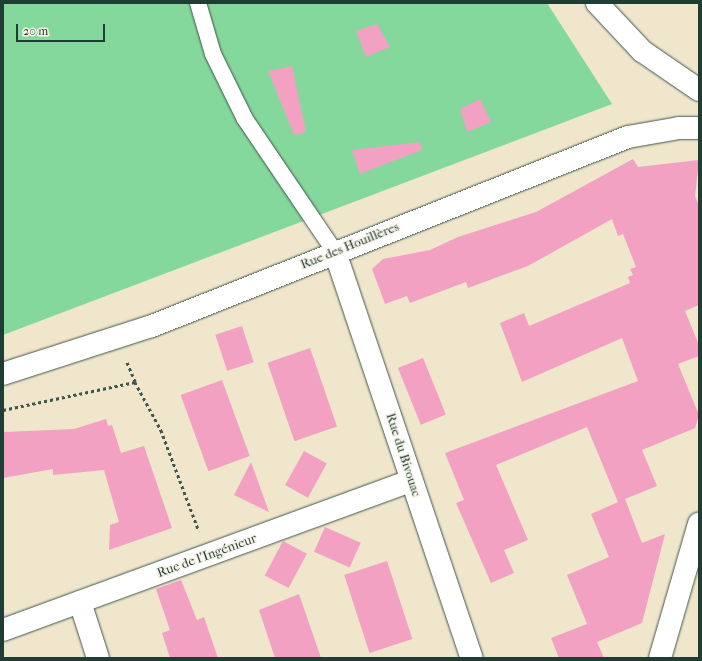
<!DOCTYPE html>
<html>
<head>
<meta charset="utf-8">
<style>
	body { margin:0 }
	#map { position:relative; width:702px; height:661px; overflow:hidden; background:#efe6cc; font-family:"IM FELL French Canon",serif }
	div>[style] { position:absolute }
	.green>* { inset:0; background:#85d89b }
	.building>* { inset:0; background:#f2a1c3; transform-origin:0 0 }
	.path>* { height:2.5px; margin-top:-1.25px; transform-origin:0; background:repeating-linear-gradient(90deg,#3e564b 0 3px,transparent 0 6px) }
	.roads { filter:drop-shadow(0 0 1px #3e564b) drop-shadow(0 0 1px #3e564b) }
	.service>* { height:16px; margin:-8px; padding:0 8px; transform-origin:8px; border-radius:8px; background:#fff }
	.minor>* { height:22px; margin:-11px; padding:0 11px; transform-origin:11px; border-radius:11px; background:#fff }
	span { translate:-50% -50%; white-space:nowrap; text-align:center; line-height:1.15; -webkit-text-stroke:3px #f7f3e8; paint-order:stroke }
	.street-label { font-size:13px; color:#1f3d34 }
	.frame { position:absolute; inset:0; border:4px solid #1f3d34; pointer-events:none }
	.scale { position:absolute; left:16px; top:24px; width:89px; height:18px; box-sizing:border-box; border:2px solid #1f3d34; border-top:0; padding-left:5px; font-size:12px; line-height:14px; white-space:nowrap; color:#1f3d34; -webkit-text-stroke:3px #f7f3e8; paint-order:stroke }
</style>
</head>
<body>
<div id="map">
	<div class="green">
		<i style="clip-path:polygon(3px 3px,547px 3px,612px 104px,3px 335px)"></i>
	</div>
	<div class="building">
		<i style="clip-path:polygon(377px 24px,390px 47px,366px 57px,356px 31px)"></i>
		<i style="clip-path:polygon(292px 66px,306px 132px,294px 135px,268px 71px)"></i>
		<i style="clip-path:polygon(480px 99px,491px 122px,467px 132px,460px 109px)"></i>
		<i style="clip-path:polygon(420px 142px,422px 150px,360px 174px,352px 150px)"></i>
		<i style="clip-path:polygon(633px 159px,638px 167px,699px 160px,695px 196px,699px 206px,699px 305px,685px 311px,699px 345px,699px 356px,678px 364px,699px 415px,695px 428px,642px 450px,657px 486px,625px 499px,642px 543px,665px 534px,642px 623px,597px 642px,604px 658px,559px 658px,551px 638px,587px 624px,567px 575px,609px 557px,591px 514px,618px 502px,587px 427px,496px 465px,528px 540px,504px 550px,514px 573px,491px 583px,456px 503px,464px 500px,445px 453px,638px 381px,622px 338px,522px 382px,500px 323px,524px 313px,529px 326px,630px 283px,628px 277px,633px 275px,630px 269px,636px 267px,623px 234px,618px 236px,612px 219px,528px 266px,468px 288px,466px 282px,410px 303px,407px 296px,385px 304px,372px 269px,383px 259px,430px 250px,458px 237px,536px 212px)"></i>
		<i style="left:242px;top:326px;width:38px;height:28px;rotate:72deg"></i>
		<i style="left:310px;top:348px;width:83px;height:45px;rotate:71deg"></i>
		<i style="left:423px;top:358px;width:61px;height:27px;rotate:68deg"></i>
		<i style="left:222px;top:380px;width:81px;height:44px;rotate:70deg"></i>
		<i style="clip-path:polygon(106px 419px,108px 426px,112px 425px,121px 453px,144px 446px,172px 528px,109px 550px,110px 525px,119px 522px,104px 470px,53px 475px,53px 469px,3px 478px,3px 432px,74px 429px)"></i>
		<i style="left:304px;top:451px;width:26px;height:39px;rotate:29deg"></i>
		<i style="clip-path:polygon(251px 462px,269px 512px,234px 495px)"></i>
		<i style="left:325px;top:527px;width:39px;height:27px;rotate:24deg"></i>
		<i style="left:283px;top:541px;width:27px;height:39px;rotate:28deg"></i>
		<i style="left:387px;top:561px;width:82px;height:45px;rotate:72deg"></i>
		<i style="clip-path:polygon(181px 580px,197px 620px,204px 617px,218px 658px,170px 658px,162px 633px,170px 630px,156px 589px)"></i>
		<i style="clip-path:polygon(299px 594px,321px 658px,275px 658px,259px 610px)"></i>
	</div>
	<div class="path">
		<i style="left:135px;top:382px;width:55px;rotate:61.6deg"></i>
		<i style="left:161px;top:430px;width:108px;rotate:69.4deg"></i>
		<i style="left:3px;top:410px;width:135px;rotate:-12deg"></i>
		<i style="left:135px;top:382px;width:23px;rotate:-113deg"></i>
	</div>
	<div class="roads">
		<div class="service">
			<i style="left:198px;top:3px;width:53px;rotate:73.6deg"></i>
			<i style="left:213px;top:54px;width:72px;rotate:63.8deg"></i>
			<i style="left:245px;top:119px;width:161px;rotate:55.9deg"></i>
		</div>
		<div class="minor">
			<i style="left:597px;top:3px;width:66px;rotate:46.8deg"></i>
			<i style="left:642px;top:51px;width:69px;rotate:34.4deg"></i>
			<i style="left:335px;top:252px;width:428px;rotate:71.4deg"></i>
			<i style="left:3px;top:374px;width:157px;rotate:-17.9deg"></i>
			<i style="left:152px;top:326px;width:512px;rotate:-21.66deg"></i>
			<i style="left:628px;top:137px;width:52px;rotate:-10deg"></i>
			<i style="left:679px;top:128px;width:20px"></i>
			<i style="left:80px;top:602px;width:59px;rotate:72.2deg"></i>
			<i style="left:3px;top:630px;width:434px;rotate:-20.1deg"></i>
			<i style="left:660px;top:658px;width:140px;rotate:-73.8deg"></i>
		</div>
	</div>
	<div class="street-label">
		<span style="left:350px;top:246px;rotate:-22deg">Rue des Houillères</span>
		<span style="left:403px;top:455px;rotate:72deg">Rue du Bivouac</span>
		<span style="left:207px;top:556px;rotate:-20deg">Rue de l'Ingénieur</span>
	</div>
	<div class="frame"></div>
	<div class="scale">20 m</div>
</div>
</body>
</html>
